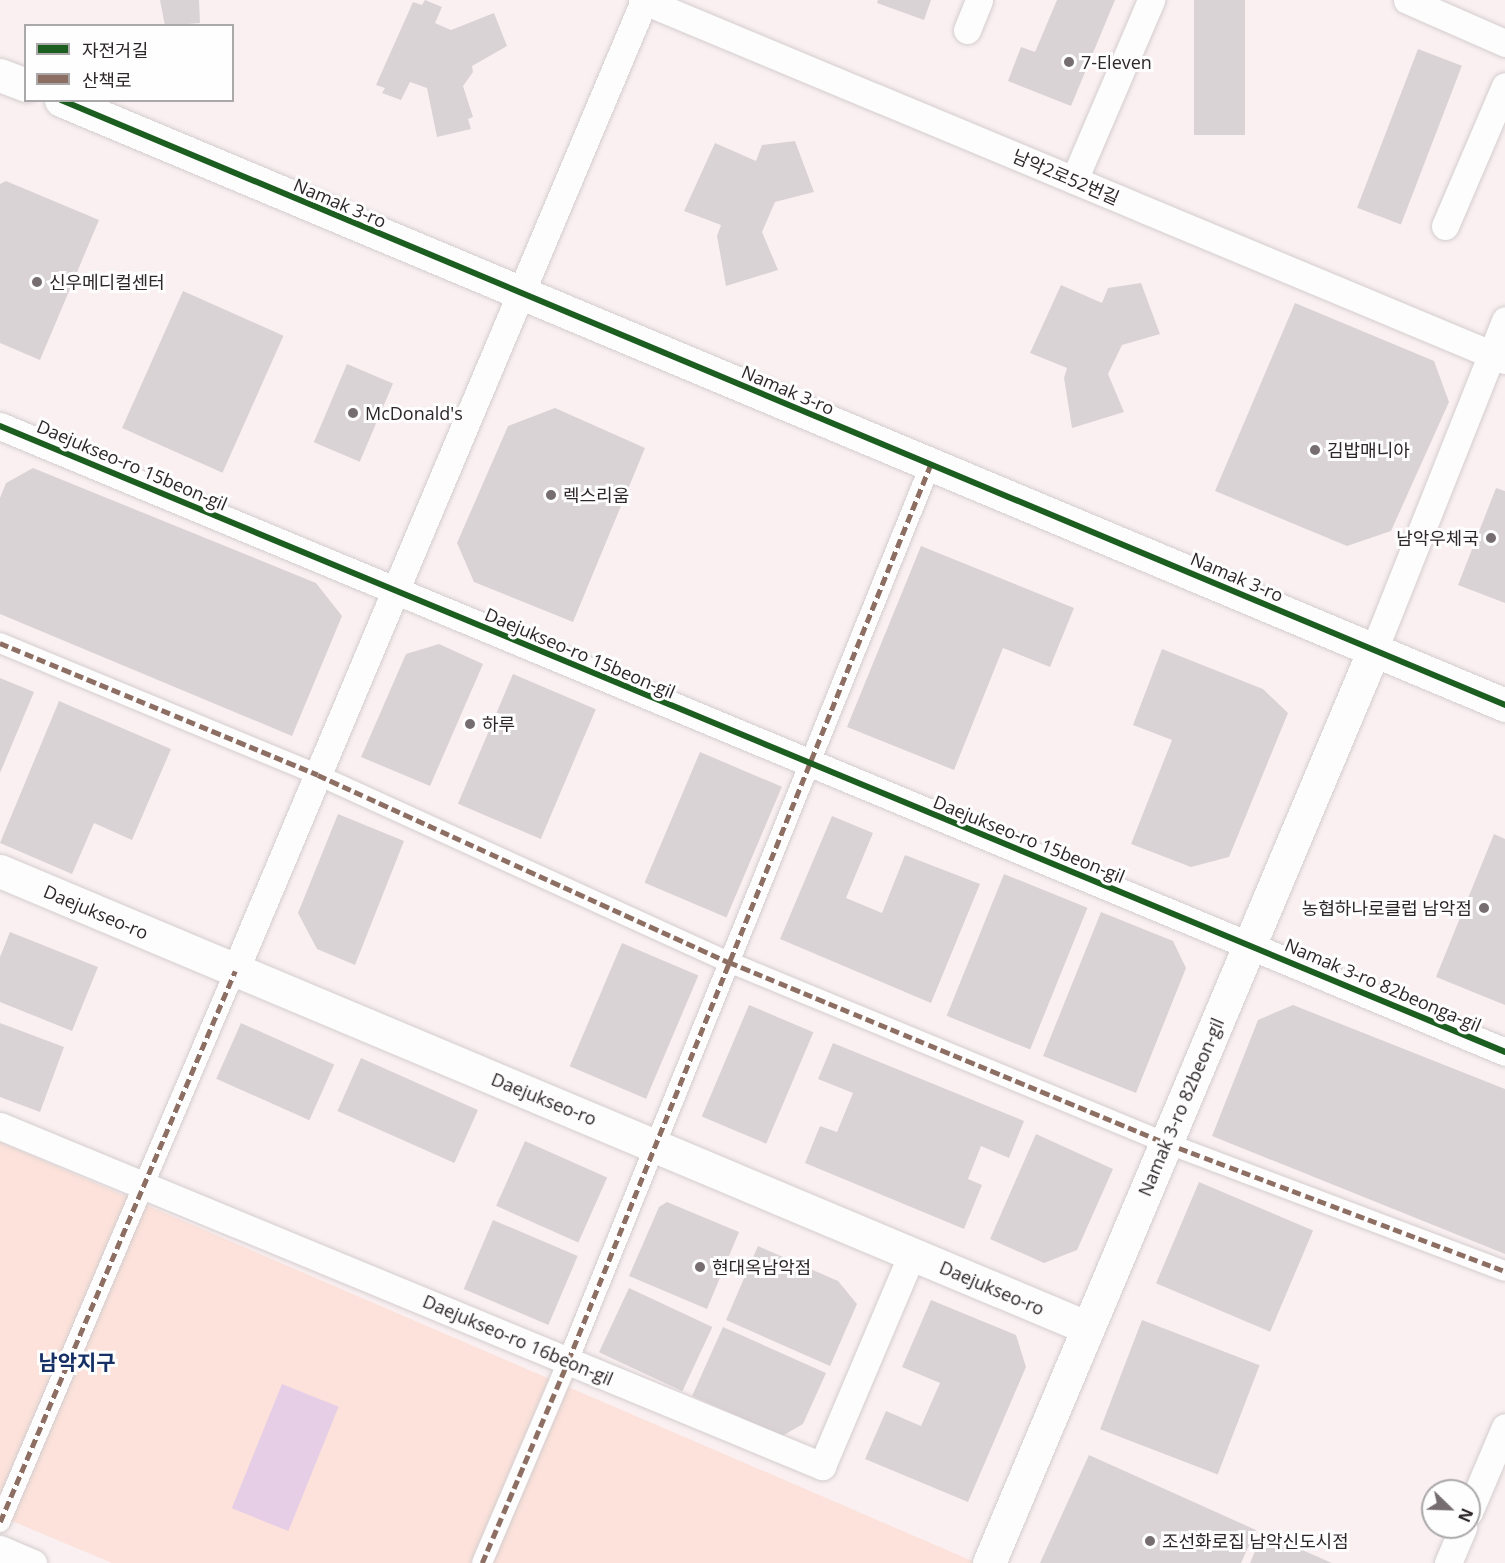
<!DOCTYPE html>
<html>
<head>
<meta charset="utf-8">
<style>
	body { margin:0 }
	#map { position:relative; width:1505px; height:1563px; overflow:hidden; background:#faf0f2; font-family:"Open Sans","Noto Sans KR",sans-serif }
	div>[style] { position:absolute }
	.green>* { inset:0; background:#fce2da }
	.water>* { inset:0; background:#e6cee7; transform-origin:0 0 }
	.building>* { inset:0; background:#dad3d5; transform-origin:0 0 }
	.roads { filter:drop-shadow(0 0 2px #d4cdce) drop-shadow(0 0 2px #d4cdce) }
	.pedestrian>* { height:20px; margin:-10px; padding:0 10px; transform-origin:10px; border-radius:10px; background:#fefdfd }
	.minor>* { height:27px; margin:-13.5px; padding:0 13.5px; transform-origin:13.5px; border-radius:13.5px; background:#fefdfd }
	.tertiary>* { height:33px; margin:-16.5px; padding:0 16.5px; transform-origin:16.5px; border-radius:16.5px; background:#fefdfd }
	.quiet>* { height:4.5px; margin-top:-2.25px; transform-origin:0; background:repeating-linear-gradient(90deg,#8d6e63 0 9px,transparent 0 13.5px) }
	.cycleway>* { height:6px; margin:-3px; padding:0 3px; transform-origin:3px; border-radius:3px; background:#1b5e20 }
	.dots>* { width:16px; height:16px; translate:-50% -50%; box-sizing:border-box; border:3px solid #fefefe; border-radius:50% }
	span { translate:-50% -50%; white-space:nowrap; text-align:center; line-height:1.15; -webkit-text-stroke:6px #fefefe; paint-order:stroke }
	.poi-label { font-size:18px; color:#2e2729 }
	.left { translate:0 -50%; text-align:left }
	.right { translate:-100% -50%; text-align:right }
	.street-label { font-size:18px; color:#2e2729 }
	.quarter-label { font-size:21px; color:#162f65; font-weight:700 }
	.legend { position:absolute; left:24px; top:24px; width:210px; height:78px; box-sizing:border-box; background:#fefefe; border:2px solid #aba8a9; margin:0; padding:8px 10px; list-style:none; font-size:18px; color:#2e2729 }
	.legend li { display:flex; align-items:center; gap:12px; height:30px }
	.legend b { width:30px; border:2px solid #aba8a9 }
	.north { position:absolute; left:1421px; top:1479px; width:60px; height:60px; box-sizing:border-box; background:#fefefe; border:2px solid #aba8a9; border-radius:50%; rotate:113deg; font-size:16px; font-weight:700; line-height:24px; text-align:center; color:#2e2729 }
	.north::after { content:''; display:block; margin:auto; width:21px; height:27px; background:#756d6f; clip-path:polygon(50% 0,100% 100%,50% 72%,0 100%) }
</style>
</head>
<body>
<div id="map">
	<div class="green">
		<i style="clip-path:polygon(0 1142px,977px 1563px,112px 1563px,0 1516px)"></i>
	</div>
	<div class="water">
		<i style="left:282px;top:1384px;width:61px;height:134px;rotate:22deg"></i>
	</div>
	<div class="building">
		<i style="clip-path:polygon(160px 0,199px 0,200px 23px,165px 26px)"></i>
		<i style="clip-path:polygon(425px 0,442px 7px,435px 23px,451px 30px,494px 13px,507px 46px,472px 66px,473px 72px,463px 86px,473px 117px,468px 119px,471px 129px,437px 137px,427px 88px,410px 82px,401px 100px,382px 93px,385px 88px,376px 85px,413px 2px,422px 5px)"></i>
		<i style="clip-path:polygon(878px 0,931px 0,924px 20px,877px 3px)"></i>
		<i style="clip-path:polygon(1057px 0,1115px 0,1071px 106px,1008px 81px,1021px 47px,1035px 52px)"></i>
		<i style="left:1194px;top:0;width:51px;height:135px"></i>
		<i style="left:1418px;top:49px;width:47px;height:170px;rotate:21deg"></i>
		<i style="clip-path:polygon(795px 141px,814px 192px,775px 202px,762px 232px,778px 270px,726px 286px,717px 236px,721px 225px,684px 211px,715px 143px,756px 161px,762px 145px)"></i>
		<i style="clip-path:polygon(6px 181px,99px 220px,40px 360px,0 343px,0 184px)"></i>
		<i style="clip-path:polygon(1141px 283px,1160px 334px,1122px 345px,1108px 374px,1124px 412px,1072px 428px,1064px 378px,1067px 368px,1030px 353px,1061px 285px,1102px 303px,1108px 288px)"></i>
		<i style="left:183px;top:291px;width:110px;height:150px;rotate:24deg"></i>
		<i style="clip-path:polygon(1295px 303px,1434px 361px,1449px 402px,1391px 531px,1347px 546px,1215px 491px)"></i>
		<i style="left:347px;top:364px;width:50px;height:85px;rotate:23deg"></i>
		<i style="clip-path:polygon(555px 408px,645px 448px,573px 622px,474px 582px,457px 543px,508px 426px)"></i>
		<i style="clip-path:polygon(33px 468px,316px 583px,342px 616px,292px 736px,0 614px,0 498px,6px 483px)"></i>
		<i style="clip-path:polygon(1496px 488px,1505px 491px,1505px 603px,1458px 585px)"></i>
		<i style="clip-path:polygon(921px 546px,1074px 608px,1050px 667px,1003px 648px,954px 770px,847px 727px)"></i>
		<i style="clip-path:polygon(439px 644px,483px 664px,430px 786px,361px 757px,406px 654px)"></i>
		<i style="clip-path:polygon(1162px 649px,1263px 689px,1288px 713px,1229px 857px,1191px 867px,1131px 844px,1172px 740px,1133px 725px)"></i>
		<i style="left:513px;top:674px;width:90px;height:141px;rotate:23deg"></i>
		<i style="clip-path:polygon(0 678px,34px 692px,0 773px)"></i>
		<i style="clip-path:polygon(59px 701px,171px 749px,132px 840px,94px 823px,72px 874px,0 843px)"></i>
		<i style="left:700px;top:752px;width:89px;height:142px;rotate:23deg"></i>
		<i style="clip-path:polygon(338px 814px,404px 841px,355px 965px,317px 949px,298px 913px)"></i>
		<i style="clip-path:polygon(832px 816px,873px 833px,846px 898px,882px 913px,905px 855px,980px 884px,931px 1003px,780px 939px)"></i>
		<i style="clip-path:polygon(1494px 834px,1505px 839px,1505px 1005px,1436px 977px)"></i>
		<i style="left:1004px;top:874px;width:90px;height:153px;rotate:22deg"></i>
		<i style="clip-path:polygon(1101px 912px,1173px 941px,1186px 968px,1136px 1093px,1043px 1056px)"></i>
		<i style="clip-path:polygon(10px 932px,98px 967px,72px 1031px,0 1002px,0 957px)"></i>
		<i style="left:622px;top:943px;width:83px;height:134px;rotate:23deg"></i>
		<i style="left:749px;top:1005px;width:70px;height:121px;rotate:23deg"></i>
		<i style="clip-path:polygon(1293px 1005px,1505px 1089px,1505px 1254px,1212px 1136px,1258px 1020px)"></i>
		<i style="clip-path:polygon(0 1023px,64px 1047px,40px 1112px,0 1097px)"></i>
		<i style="left:241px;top:1023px;width:102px;height:61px;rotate:24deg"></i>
		<i style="clip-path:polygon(833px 1043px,1024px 1121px,1009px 1158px,981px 1146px,968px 1179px,982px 1185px,964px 1229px,805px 1163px,820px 1126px,837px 1132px,853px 1093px,818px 1079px)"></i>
		<i style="left:361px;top:1058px;width:128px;height:58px;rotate:24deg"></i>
		<i style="clip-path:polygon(1036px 1134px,1113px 1169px,1077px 1250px,1044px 1263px,990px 1239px)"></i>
		<i style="left:525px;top:1141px;width:90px;height:71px;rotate:24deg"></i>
		<i style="left:1199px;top:1182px;width:124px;height:110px;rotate:23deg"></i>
		<i style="clip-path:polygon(667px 1202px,739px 1232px,707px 1309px,629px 1276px,659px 1207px)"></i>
		<i style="left:493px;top:1220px;width:92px;height:75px;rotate:23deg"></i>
		<i style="clip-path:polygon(758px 1246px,838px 1281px,857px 1304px,830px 1366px,726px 1320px)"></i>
		<i style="left:629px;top:1288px;width:92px;height:71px;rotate:25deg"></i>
		<i style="clip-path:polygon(931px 1300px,1016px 1335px,1026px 1367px,968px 1502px,865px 1459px,886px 1411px,921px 1426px,940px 1383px,902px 1367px)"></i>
		<i style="left:1142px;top:1320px;width:126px;height:117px;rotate:21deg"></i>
		<i style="clip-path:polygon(723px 1327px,826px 1373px,803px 1424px,782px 1436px,692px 1396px)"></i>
		<i style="clip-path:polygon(1089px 1455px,1256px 1530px,1241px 1563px,1040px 1563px)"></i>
		<i style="clip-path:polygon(1263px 1533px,1332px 1563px,1250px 1563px)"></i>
	</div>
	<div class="roads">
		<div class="pedestrian">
			<i style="left:0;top:643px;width:344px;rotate:22.5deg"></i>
			<i style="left:318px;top:775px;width:452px;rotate:24.5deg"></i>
			<i style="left:729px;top:962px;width:473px;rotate:22.5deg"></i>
			<i style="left:1166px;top:1143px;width:362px;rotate:20.7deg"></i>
			<i style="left:0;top:1522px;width:599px;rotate:-66.9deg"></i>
			<i style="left:482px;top:1563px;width:220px;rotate:-66.9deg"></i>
			<i style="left:568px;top:1361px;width:965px;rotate:-67.98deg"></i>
		</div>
		<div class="minor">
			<i style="left:642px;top:0;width:935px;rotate:22.64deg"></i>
			<i style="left:1407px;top:0;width:107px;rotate:23.7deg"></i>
			<i style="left:967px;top:30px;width:32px;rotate:-68deg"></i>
			<i style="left:1074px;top:180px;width:196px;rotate:-66.8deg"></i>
			<i style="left:1445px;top:226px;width:152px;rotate:-66.8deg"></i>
			<i style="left:0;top:426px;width:1630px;rotate:22.58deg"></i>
			<i style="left:1374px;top:650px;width:355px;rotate:-68.3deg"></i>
			<i style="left:235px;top:971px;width:1053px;rotate:-67.14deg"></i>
			<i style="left:0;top:1126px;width:890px;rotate:22.47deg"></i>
			<i style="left:822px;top:1466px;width:230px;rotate:-67deg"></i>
			<i style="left:1469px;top:1512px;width:92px;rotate:-67deg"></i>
			<i style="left:0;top:1549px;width:36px;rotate:23deg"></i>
			<i style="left:1448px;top:1563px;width:39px;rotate:-67deg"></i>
		</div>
		<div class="tertiary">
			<i style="left:0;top:75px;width:28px;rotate:21deg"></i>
			<i style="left:61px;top:100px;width:1566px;rotate:22.73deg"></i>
			<i style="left:0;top:871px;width:1180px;rotate:22.78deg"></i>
			<i style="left:989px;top:1563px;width:991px;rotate:-67.14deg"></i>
		</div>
	</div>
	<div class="quiet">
		<i style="left:0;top:643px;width:344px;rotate:22.5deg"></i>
		<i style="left:318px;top:775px;width:452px;rotate:24.5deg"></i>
		<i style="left:729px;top:962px;width:473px;rotate:22.5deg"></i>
		<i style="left:1166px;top:1143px;width:362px;rotate:20.7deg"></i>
		<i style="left:0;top:1522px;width:599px;rotate:-66.9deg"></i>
		<i style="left:482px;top:1563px;width:220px;rotate:-66.9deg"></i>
		<i style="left:568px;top:1361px;width:965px;rotate:-67.98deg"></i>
	</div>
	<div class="cycleway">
		<i style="left:61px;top:100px;width:1566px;rotate:22.73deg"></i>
		<i style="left:0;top:426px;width:1630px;rotate:22.58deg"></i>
	</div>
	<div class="dots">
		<i style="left:1069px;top:62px;background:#756d6f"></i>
		<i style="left:37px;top:282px;background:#756d6f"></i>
		<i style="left:353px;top:413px;background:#756d6f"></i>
		<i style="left:1315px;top:450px;background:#756d6f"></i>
		<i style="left:551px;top:495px;background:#756d6f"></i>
		<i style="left:1491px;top:538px;background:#756d6f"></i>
		<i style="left:470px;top:724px;background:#756d6f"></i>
		<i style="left:1484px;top:908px;background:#756d6f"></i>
		<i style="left:700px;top:1267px;background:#756d6f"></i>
		<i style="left:1150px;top:1541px;background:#756d6f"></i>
	</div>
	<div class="poi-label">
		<span class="left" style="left:1081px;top:62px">7-Eleven</span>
		<span class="left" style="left:49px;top:282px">신우메디컬센터</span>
		<span class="left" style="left:365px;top:413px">McDonald's</span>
		<span class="left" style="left:1327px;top:450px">김밥매니아</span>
		<span class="left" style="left:563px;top:495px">렉스리움</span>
		<span class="right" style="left:1479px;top:538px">남악우체국</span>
		<span class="left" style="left:482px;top:724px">하루</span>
		<span class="right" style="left:1472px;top:908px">농협하나로클럽 남악점</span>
		<span class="left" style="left:712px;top:1267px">현대옥남악점</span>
		<span class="left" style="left:1162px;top:1541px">조선화로집 남악신도시점</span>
	</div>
	<div class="street-label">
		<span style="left:1066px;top:177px;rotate:23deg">남악2로52번길</span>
		<span style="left:340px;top:203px;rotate:23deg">Namak 3-ro</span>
		<span style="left:788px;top:390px;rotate:23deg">Namak 3-ro</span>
		<span style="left:132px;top:465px;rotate:23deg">Daejukseo-ro 15beon-gil</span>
		<span style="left:1237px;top:577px;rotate:23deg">Namak 3-ro</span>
		<span style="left:580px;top:653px;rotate:23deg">Daejukseo-ro 15beon-gil</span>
		<span style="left:1029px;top:839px;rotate:22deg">Daejukseo-ro 15beon-gil</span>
		<span style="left:96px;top:912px;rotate:23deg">Daejukseo-ro</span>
		<span style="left:1383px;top:985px;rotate:23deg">Namak 3-ro 82beonga-gil</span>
		<span style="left:544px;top:1099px;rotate:22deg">Daejukseo-ro</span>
		<span style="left:1181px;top:1107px;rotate:-67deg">Namak 3-ro 82beon-gil</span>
		<span style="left:992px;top:1288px;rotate:23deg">Daejukseo-ro</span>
		<span style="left:518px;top:1340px;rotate:23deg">Daejukseo-ro 16beon-gil</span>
	</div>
	<div class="quarter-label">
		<span style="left:77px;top:1362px">남악지구</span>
	</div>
	<ul class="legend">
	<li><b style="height:8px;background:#1b5e20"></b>자전거길</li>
	<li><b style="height:8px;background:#8d6e63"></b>산책로</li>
	</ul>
	<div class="north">N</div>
</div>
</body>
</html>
